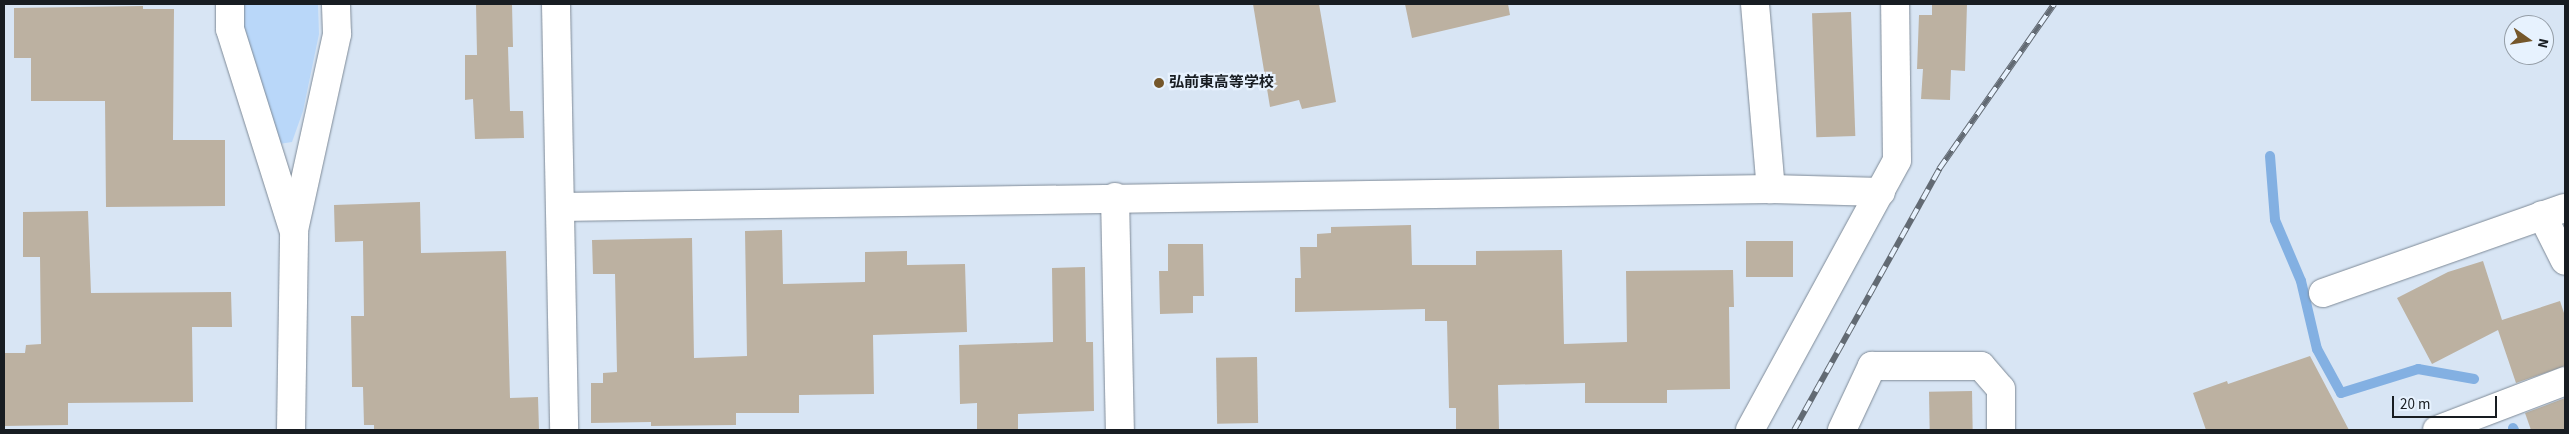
<!DOCTYPE html>
<html>
<head>
<meta charset="utf-8">
<style>
	body { margin:0 }
	#map { position:relative; width:2569px; height:434px; overflow:hidden; background:#d8e5f4; font-family:"Source Sans 3","Noto Sans JP",sans-serif }
	div>[style] { position:absolute }
	.green>* { inset:0; background:#b9d7f9 }
	.stream>* { height:10px; margin:-5px; padding:0 5px; transform-origin:5px; border-radius:5px; background:#83b0e2 }
	.building>* { inset:0; background:#bcb1a1; transform-origin:0 0 }
	.roads { filter:drop-shadow(0 0 1px #7e8a97) drop-shadow(0 0 1px #7e8a97) }
	.minor>* { height:28px; margin:-14px; padding:0 14px; transform-origin:14px; border-radius:14px; background:#fff }
	.tertiary>* { height:28px; margin:-14px; padding:0 14px; transform-origin:14px; border-radius:14px; background:#fff }
	.rail>* { height:5.5px; margin-top:-2.75px; transform-origin:0; background:repeating-linear-gradient(90deg,#e7f2fe 0 11px,#626a73 0 22px); box-sizing:border-box; border-block:1px solid #626a73 }
	.dots>* { width:14px; height:14px; translate:-50% -50%; box-sizing:border-box; border:2px solid #e7f2fe; border-radius:50% }
	span { translate:-50% -50%; white-space:nowrap; text-align:center; line-height:1.15; -webkit-text-stroke:4.5px #e7f2fe; paint-order:stroke }
	.poi-label { font-size:15px; color:#181d22; font-weight:700 }
	.left { translate:0 -50%; text-align:left }
	.frame { position:absolute; inset:0; border:5px solid #181d22; pointer-events:none }
	.north { position:absolute; left:2504px; top:15px; width:50px; height:50px; box-sizing:border-box; background:#e7f2fe; border:1px solid #949da6; border-radius:50%; rotate:103deg; font-size:14px; font-weight:700; line-height:20px; text-align:center; color:#181d22 }
	.north::after { content:''; display:block; margin:auto; width:18px; height:22px; background:#75572b; clip-path:polygon(50% 0,100% 100%,50% 72%,0 100%) }
	.scale { position:absolute; left:2392px; top:396px; width:105px; height:22px; box-sizing:border-box; border:2px solid #181d22; border-top:0; padding-left:6px; font-size:15px; line-height:18px; white-space:nowrap; color:#181d22; -webkit-text-stroke:4px #e7f2fe; paint-order:stroke }
</style>
</head>
<body>
<div id="map">
	<div class="green">
		<i style="clip-path:polygon(242px 4px,318px 4px,319px 34px,303px 111px,292px 142px,279px 144px,242px 35px)"></i>
	</div>
	<div class="stream">
		<i style="left:2270px;top:156px;width:64px;rotate:85.5deg"></i>
		<i style="left:2275px;top:220px;width:66px;rotate:66.9deg"></i>
		<i style="left:2301px;top:281px;width:70px;rotate:76.8deg"></i>
		<i style="left:2317px;top:349px;width:50px;rotate:61.4deg"></i>
		<i style="left:2341px;top:393px;width:81px;rotate:-17.3deg"></i>
		<i style="left:2418px;top:369px;width:57px;rotate:10.1deg"></i>
		<i style="left:2513px;top:428px;width:2px;rotate:63deg"></i>
	</div>
	<div class="building">
		<i style="clip-path:polygon(476px 4px,512px 4px,513px 47px,508px 47px,510px 111px,523px 111px,524px 138px,475px 139px,473px 99px,465px 100px,465px 55px,477px 55px)"></i>
		<i style="clip-path:polygon(1253px 4px,1319px 4px,1336px 102px,1302px 109px,1299px 100px,1270px 107px)"></i>
		<i style="clip-path:polygon(1405px 4px,1508px 4px,1510px 15px,1412px 38px)"></i>
		<i style="clip-path:polygon(1932px 4px,1967px 4px,1965px 71px,1951px 70px,1950px 100px,1921px 99px,1923px 69px,1917px 69px,1919px 15px,1932px 15px)"></i>
		<i style="clip-path:polygon(143px 6px,143px 9px,174px 9px,173px 140px,225px 140px,225px 206px,106px 207px,105px 101px,31px 101px,31px 58px,14px 58px,14px 8px)"></i>
		<i style="left:1851px;top:12px;width:124px;height:39px;rotate:88deg"></i>
		<i style="clip-path:polygon(420px 202px,421px 253px,506px 251px,510px 398px,538px 397px,539px 430px,374px 430px,374px 425px,364px 425px,363px 387px,352px 387px,351px 316px,364px 316px,363px 241px,335px 242px,334px 205px)"></i>
		<i style="clip-path:polygon(88px 211px,91px 293px,231px 292px,232px 327px,192px 327px,193px 402px,68px 403px,68px 425px,4px 426px,4px 353px,25px 353px,26px 345px,41px 344px,40px 257px,23px 257px,23px 212px)"></i>
		<i style="clip-path:polygon(1411px 225px,1412px 265px,1476px 265px,1476px 251px,1562px 250px,1564px 344px,1627px 342px,1626px 271px,1733px 270px,1734px 307px,1729px 307px,1730px 389px,1667px 390px,1667px 403px,1585px 403px,1585px 383px,1498px 385px,1499px 429px,1456px 430px,1456px 408px,1449px 408px,1447px 321px,1425px 321px,1425px 309px,1295px 312px,1295px 278px,1301px 278px,1300px 247px,1317px 247px,1317px 234px,1331px 233px,1331px 227px)"></i>
		<i style="clip-path:polygon(782px 230px,783px 284px,865px 282px,865px 252px,907px 251px,907px 265px,965px 264px,967px 332px,873px 335px,874px 394px,799px 395px,799px 413px,736px 413px,736px 425px,651px 426px,651px 422px,591px 423px,591px 383px,603px 383px,603px 373px,617px 372px,615px 274px,593px 274px,592px 240px,692px 238px,694px 358px,747px 356px,745px 231px)"></i>
		<i style="left:1746px;top:241px;width:47px;height:36px"></i>
		<i style="clip-path:polygon(1168px 244px,1203px 244px,1204px 296px,1193px 296px,1193px 313px,1160px 314px,1159px 271px,1168px 271px)"></i>
		<i style="clip-path:polygon(2483px 261px,2502px 320px,2560px 301px,2565px 316px,2565px 366px,2516px 383px,2498px 330px,2432px 364px,2397px 298px,2448px 272px)"></i>
		<i style="clip-path:polygon(1085px 267px,1086px 342px,1093px 342px,1094px 411px,1018px 414px,1018px 430px,977px 430px,977px 403px,960px 404px,959px 345px,1053px 342px,1052px 268px)"></i>
		<i style="clip-path:polygon(2310px 356px,2349px 430px,2206px 430px,2193px 393px,2227px 381px,2228px 384px)"></i>
		<i style="left:1257px;top:357px;width:66px;height:41px;rotate:89deg"></i>
		<i style="left:1972px;top:391px;width:39px;height:43px;rotate:89deg"></i>
		<i style="clip-path:polygon(2565px 398px,2565px 430px,2531px 430px,2525px 413px)"></i>
	</div>
	<div class="roads">
		<div class="minor">
			<i style="left:230px;top:4px;width:25px;rotate:90deg"></i>
			<i style="left:230px;top:29px;width:213px;rotate:72.5deg"></i>
			<i style="left:556px;top:4px;width:426px;rotate:88.9deg"></i>
			<i style="left:1755px;top:4px;width:186px;rotate:85.1deg"></i>
			<i style="left:1115px;top:197px;width:233px;rotate:88.8deg"></i>
			<i style="left:560px;top:207px;width:1211px;rotate:-0.85deg"></i>
			<i style="left:1771px;top:189px;width:110px;rotate:1.6deg"></i>
			<i style="left:2542px;top:215px;width:51px;rotate:63.4deg"></i>
			<i style="left:294px;top:230px;width:201px;rotate:-77.6deg"></i>
			<i style="left:337px;top:34px;width:30px;rotate:-92deg"></i>
			<i style="left:2323px;top:293px;width:256px;rotate:-19.4deg"></i>
			<i style="left:1750px;top:430px;width:307px;rotate:-61.4deg"></i>
			<i style="left:1897px;top:160px;width:156px;rotate:-90.7deg"></i>
			<i style="left:1842px;top:430px;width:71px;rotate:-64.9deg"></i>
			<i style="left:1872px;top:366px;width:109px"></i>
			<i style="left:1981px;top:366px;width:30px;rotate:49deg"></i>
			<i style="left:2001px;top:389px;width:41px;rotate:90deg"></i>
			<i style="left:2437px;top:430px;width:137px;rotate:-20.9deg"></i>
		</div>
		<div class="tertiary">
			<i style="left:291px;top:430px;width:198px;rotate:-89.1deg"></i>
		</div>
	</div>
	<div class="rail">
		<i style="left:1794px;top:430px;width:299px;rotate:-60.9deg"></i>
		<i style="left:1939px;top:169px;width:201px;rotate:-55.1deg"></i>
	</div>
	<div class="dots">
		<i style="left:1159px;top:83px;background:#75572b"></i>
	</div>
	<div class="poi-label">
		<span class="left" style="left:1169px;top:83px">弘前東高等学校</span>
	</div>
	<div class="frame"></div>
	<div class="north">N</div>
	<div class="scale">20 m</div>
</div>
</body>
</html>
